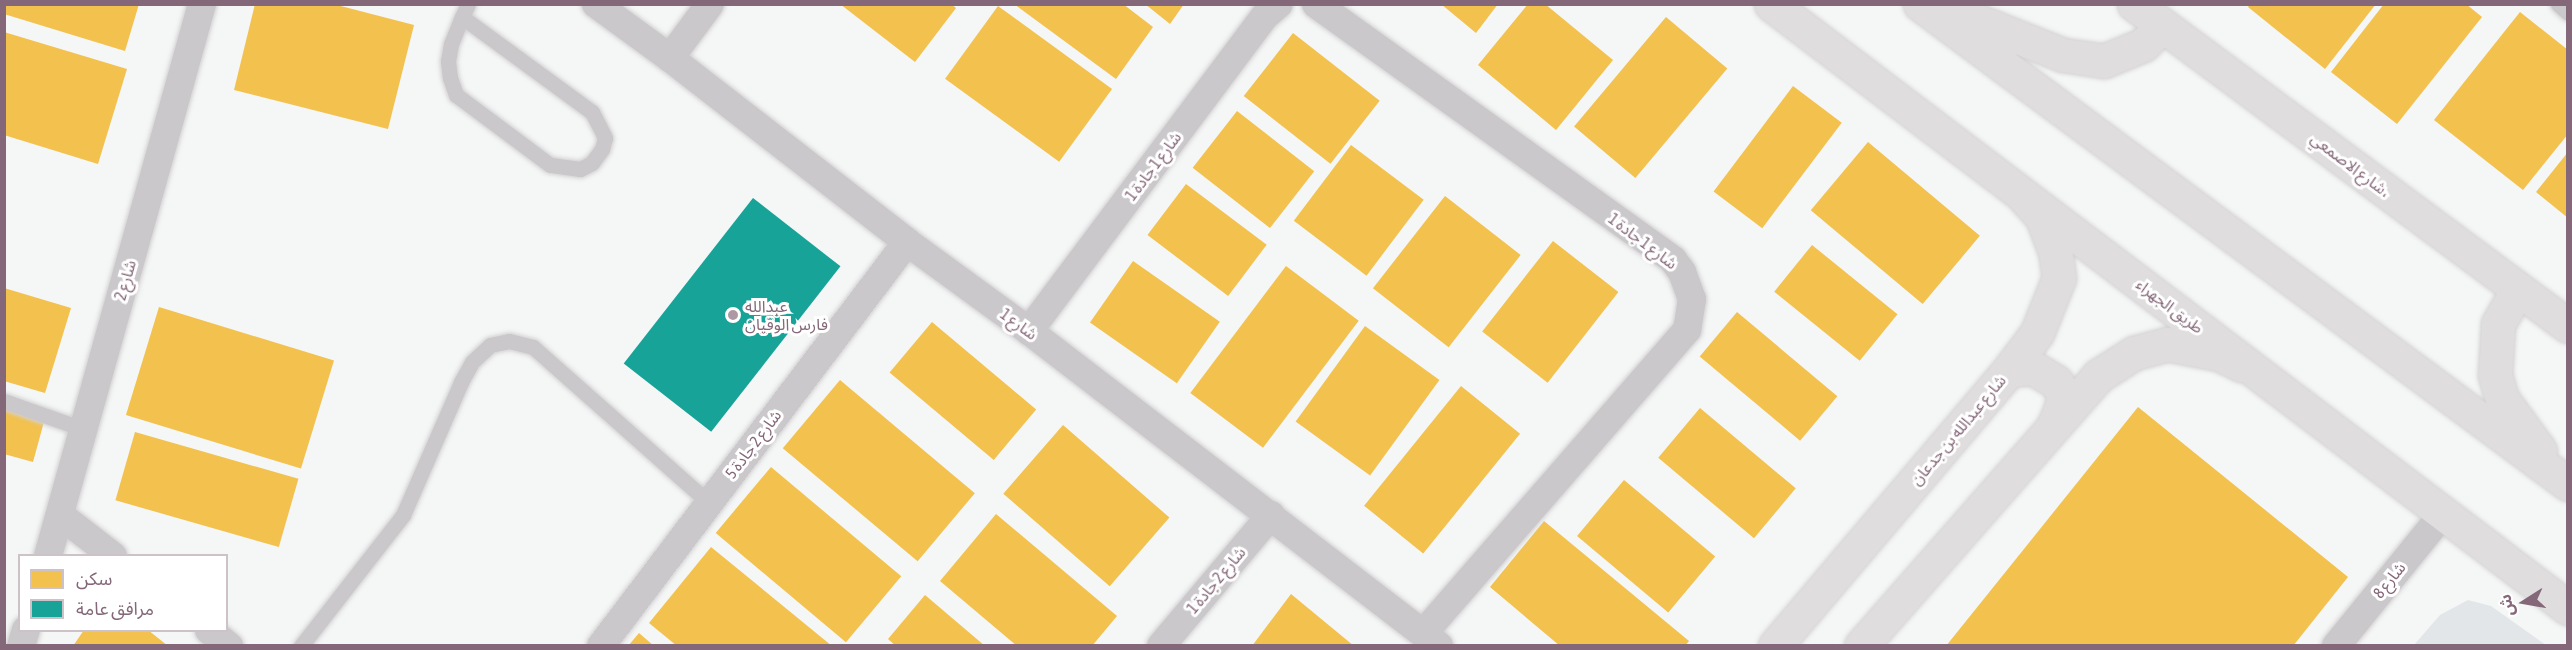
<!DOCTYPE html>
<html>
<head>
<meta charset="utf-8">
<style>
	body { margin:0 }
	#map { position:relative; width:2572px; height:650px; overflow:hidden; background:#f5f6f6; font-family:"Asap Condensed","Noto Sans Arabic",sans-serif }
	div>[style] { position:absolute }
	.green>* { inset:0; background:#e3e6e9 }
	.homes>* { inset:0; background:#f2c14e; transform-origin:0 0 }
	.public>* { inset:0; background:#17a398; transform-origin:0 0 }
	.roads { filter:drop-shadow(0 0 2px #d3d1d2) drop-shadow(0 0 2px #d3d1d2) }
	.lane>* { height:15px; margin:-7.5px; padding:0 7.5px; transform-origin:7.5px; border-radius:7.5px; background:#cac8ca }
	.street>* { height:28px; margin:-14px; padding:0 14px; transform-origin:14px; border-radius:14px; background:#cac8ca }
	.secondary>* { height:33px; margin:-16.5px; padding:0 16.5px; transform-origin:16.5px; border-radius:16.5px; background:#dfddde }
	.highway>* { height:33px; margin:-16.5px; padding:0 16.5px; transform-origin:16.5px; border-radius:16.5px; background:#dfddde }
	.dots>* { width:16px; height:16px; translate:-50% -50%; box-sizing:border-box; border:3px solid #fff; border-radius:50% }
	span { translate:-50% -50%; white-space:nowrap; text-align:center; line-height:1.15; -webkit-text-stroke:6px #fff; paint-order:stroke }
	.street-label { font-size:16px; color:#846778 }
	.poi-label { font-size:16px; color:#846778 }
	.left { translate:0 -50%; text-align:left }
	.frame { position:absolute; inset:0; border:6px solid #846778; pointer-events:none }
	.legend { position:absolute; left:18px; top:554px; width:210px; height:78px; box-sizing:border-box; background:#fff; border:2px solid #cec2c9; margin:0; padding:8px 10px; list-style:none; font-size:18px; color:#846778 }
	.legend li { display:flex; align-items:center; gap:12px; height:30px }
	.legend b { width:30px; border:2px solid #cec2c9 }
	.north { position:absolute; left:2494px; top:572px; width:60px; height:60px; -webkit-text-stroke:4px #fff; paint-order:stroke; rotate:259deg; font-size:16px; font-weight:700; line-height:24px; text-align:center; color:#846778 }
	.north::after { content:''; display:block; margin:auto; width:21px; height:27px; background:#846778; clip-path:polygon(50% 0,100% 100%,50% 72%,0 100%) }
</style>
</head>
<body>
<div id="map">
	<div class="green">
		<i style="clip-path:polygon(2468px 600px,2491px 606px,2546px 645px,2414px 645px,2440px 615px)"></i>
	</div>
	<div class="homes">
		<i style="clip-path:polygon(4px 4px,139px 4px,125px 51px,4px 14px)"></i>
		<i style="clip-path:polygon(255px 4px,333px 4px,414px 25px,388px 129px,234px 90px)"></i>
		<i style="clip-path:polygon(840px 4px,951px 4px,956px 8px,915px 62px)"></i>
		<i style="clip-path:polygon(1014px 4px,1123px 4px,1153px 27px,1116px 79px)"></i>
		<i style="clip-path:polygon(1145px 4px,1184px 4px,1170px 24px)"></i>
		<i style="clip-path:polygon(1441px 4px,1498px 4px,1476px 33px)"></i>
		<i style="clip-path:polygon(1528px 4px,1545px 4px,1613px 60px,1556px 130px,1478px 65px)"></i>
		<i style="clip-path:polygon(2250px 4px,2376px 4px,2325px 69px,2248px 7px)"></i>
		<i style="clip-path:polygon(2384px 4px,2466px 4px,2482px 17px,2397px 124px,2331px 72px)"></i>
		<i style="left:998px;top:6px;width:141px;height:90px;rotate:36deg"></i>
		<i style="clip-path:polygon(2520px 12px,2568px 50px,2568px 134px,2523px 190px,2434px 120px)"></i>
		<i style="left:1666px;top:17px;width:80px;height:143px;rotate:40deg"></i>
		<i style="clip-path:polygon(4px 32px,127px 69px,98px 164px,4px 135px)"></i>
		<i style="left:1293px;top:33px;width:110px;height:80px;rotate:38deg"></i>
		<i style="left:1793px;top:86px;width:61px;height:132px;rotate:37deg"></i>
		<i style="left:1237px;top:111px;width:98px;height:72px;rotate:38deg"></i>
		<i style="left:1868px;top:142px;width:146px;height:89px;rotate:40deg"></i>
		<i style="left:1351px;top:145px;width:91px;height:95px;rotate:37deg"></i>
		<i style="clip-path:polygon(2568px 152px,2568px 218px,2536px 192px)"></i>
		<i style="left:1186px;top:184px;width:101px;height:64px;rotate:37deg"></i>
		<i style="left:1445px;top:196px;width:96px;height:117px;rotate:38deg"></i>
		<i style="left:1553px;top:241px;width:83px;height:115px;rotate:38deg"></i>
		<i style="left:1812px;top:245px;width:110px;height:60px;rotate:39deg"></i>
		<i style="left:1133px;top:261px;width:106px;height:75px;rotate:35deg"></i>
		<i style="left:1286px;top:266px;width:91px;height:159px;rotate:37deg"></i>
		<i style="clip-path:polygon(4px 288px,71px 308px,45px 393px,4px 381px)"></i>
		<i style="left:159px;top:307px;width:183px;height:113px;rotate:17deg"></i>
		<i style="left:1737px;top:312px;width:131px;height:58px;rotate:40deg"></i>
		<i style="left:932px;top:322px;width:136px;height:66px;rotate:40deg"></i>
		<i style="left:1365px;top:326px;width:92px;height:118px;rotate:36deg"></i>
		<i style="left:840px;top:380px;width:176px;height:89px;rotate:40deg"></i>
		<i style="left:1461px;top:386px;width:76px;height:154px;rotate:39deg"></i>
		<i style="clip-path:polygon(4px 406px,45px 418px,33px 462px,4px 454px)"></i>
		<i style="clip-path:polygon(2138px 407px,2348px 577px,2293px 646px,1946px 646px)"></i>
		<i style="left:1700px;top:408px;width:125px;height:65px;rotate:40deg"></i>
		<i style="left:1063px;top:425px;width:141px;height:91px;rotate:41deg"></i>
		<i style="left:135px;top:432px;width:170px;height:71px;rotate:16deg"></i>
		<i style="left:771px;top:467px;width:170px;height:86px;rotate:40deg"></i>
		<i style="left:1624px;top:480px;width:119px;height:73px;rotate:40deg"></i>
		<i style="clip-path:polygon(996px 514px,1117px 616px,1092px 646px,1017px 646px,940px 581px)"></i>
		<i style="clip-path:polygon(1544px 521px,1689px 641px,1685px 646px,1560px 646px,1490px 587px)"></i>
		<i style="clip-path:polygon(711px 547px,832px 646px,677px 646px,649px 623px)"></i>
		<i style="clip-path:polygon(1291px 594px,1354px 646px,1252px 646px)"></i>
		<i style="clip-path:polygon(925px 595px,985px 646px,896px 646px,888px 639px)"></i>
		<i style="clip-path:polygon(84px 630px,148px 630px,168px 646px,73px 646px)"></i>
		<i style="clip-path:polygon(639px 633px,654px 646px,628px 646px)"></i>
	</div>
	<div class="public">
		<i style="left:753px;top:198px;width:111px;height:210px;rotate:38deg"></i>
	</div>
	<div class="roads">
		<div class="lane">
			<i style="left:2558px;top:4px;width:13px;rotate:42deg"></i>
			<i style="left:462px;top:17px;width:161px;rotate:36.2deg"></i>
			<i style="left:592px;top:112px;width:29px;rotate:63deg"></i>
			<i style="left:605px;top:138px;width:11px;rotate:105deg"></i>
			<i style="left:602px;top:149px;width:17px;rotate:126deg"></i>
			<i style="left:592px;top:163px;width:13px;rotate:153deg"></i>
			<i style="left:580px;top:169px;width:30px;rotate:-172deg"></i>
			<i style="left:550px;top:165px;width:117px;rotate:-143.3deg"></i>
			<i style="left:456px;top:95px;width:18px;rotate:-109deg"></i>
			<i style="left:450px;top:78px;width:17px;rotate:-97deg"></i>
			<i style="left:448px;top:61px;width:17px;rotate:-80deg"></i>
			<i style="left:451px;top:44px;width:29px;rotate:-68deg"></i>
			<i style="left:462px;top:17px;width:14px;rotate:-65deg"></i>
			<i style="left:4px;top:401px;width:84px;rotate:19.5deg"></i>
			<i style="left:301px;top:646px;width:166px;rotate:-52.1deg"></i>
			<i style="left:403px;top:515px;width:145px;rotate:-66.4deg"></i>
			<i style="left:461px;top:382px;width:23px;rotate:-61deg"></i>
			<i style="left:472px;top:362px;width:25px;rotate:-43deg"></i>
			<i style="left:490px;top:345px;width:19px;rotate:-12deg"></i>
			<i style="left:509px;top:341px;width:25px;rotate:14deg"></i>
			<i style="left:533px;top:347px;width:234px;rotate:41.5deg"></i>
		</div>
		<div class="street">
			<i style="left:596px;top:4px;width:92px;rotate:36.1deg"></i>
			<i style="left:670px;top:58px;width:300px;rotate:37.8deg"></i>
			<i style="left:907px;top:242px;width:151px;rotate:36.1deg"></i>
			<i style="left:1029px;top:331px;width:517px;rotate:37.53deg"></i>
			<i style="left:1316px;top:4px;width:439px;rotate:35.6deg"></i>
			<i style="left:1673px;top:260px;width:15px;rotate:53deg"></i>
			<i style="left:1682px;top:272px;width:29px;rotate:70deg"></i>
			<i style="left:1692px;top:299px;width:31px;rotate:99deg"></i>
			<i style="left:1687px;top:330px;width:401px;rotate:131deg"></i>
			<i style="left:670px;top:58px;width:67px;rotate:-53.5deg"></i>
			<i style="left:1029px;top:331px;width:394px;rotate:-53.2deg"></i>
			<i style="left:1265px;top:16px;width:18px;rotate:-41deg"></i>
			<i style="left:60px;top:515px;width:67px;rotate:37.7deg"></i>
			<i style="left:48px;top:556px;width:573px;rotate:-74.41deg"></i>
			<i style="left:209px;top:630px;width:26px;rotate:39deg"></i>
			<i style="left:21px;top:646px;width:17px;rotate:-73deg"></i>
			<i style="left:601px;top:646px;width:507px;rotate:-52.86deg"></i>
			<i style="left:1161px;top:646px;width:171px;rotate:-50deg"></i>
			<i style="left:2336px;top:646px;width:170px;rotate:-51deg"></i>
		</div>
		<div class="secondary">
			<i style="left:2134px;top:4px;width:540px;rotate:36.57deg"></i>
			<i style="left:2009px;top:370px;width:24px;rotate:-5deg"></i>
			<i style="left:2033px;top:368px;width:27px;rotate:31deg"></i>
			<i style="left:2056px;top:382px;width:11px;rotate:56deg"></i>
			<i style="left:2062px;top:391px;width:12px;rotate:85deg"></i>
			<i style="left:2063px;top:403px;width:22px;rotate:112deg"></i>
			<i style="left:1775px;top:646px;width:362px;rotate:-49.7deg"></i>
			<i style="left:2009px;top:370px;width:46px;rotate:-52.9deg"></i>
			<i style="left:2037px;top:333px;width:59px;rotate:-68.2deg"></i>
			<i style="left:2059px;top:278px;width:27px;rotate:-98deg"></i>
			<i style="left:2055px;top:251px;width:36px;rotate:-111deg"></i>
			<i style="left:2042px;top:217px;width:27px;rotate:-132deg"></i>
			<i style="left:1861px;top:646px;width:359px;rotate:-48.7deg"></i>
			<i style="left:2098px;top:376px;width:43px;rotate:-32.6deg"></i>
			<i style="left:2134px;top:353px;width:34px;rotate:-15deg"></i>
			<i style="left:2167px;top:344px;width:53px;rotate:10.9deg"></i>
			<i style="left:2219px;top:354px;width:25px;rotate:26deg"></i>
		</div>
		<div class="highway">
			<i style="left:1771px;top:4px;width:1000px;rotate:37.16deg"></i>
			<i style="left:1920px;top:4px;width:806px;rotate:36.53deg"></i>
			<i style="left:1945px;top:8px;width:127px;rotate:21.7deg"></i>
			<i style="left:2063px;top:55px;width:41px;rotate:8.3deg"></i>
			<i style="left:2104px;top:61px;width:42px;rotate:-22.3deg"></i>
			<i style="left:2143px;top:45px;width:27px;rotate:-45deg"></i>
			<i style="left:2518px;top:289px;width:40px;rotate:119.7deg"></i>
			<i style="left:2498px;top:324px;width:51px;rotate:93.4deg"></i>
			<i style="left:2495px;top:375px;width:25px;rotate:74deg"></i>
			<i style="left:2502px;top:399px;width:64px;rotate:53.8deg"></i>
		</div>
	</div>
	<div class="dots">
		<i style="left:733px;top:315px;background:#ac99a4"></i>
	</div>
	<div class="street-label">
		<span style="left:2351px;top:165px;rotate:37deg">شارع الاصمعي،</span>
		<span style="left:1153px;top:166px;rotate:-53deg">شارع 1 جادة 1</span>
		<span style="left:1643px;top:241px;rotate:37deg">شارع 1 جادة 1</span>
		<span style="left:125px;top:280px;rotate:-74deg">شارع 2</span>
		<span style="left:2170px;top:306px;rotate:37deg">طريق الجهراء</span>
		<span style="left:1019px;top:324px;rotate:36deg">شارع 1</span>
		<span style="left:1958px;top:430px;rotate:-50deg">شارع عبدالله بن جدعان</span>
		<span style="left:753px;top:444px;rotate:-53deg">شارع 2 جادة 5</span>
		<span style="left:1216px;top:580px;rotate:-50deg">شارع 2 جادة 1</span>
		<span style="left:2389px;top:580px;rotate:-51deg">شارع 8</span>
	</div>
	<div class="poi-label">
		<span class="left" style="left:745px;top:315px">عبدالله<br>فارس الوقيان</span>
	</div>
	<div class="frame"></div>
	<ul class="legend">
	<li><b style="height:16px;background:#f2c14e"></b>سكن</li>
	<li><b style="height:16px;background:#17a398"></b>مرافق عامة</li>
	</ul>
	<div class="north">ش</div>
</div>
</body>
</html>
